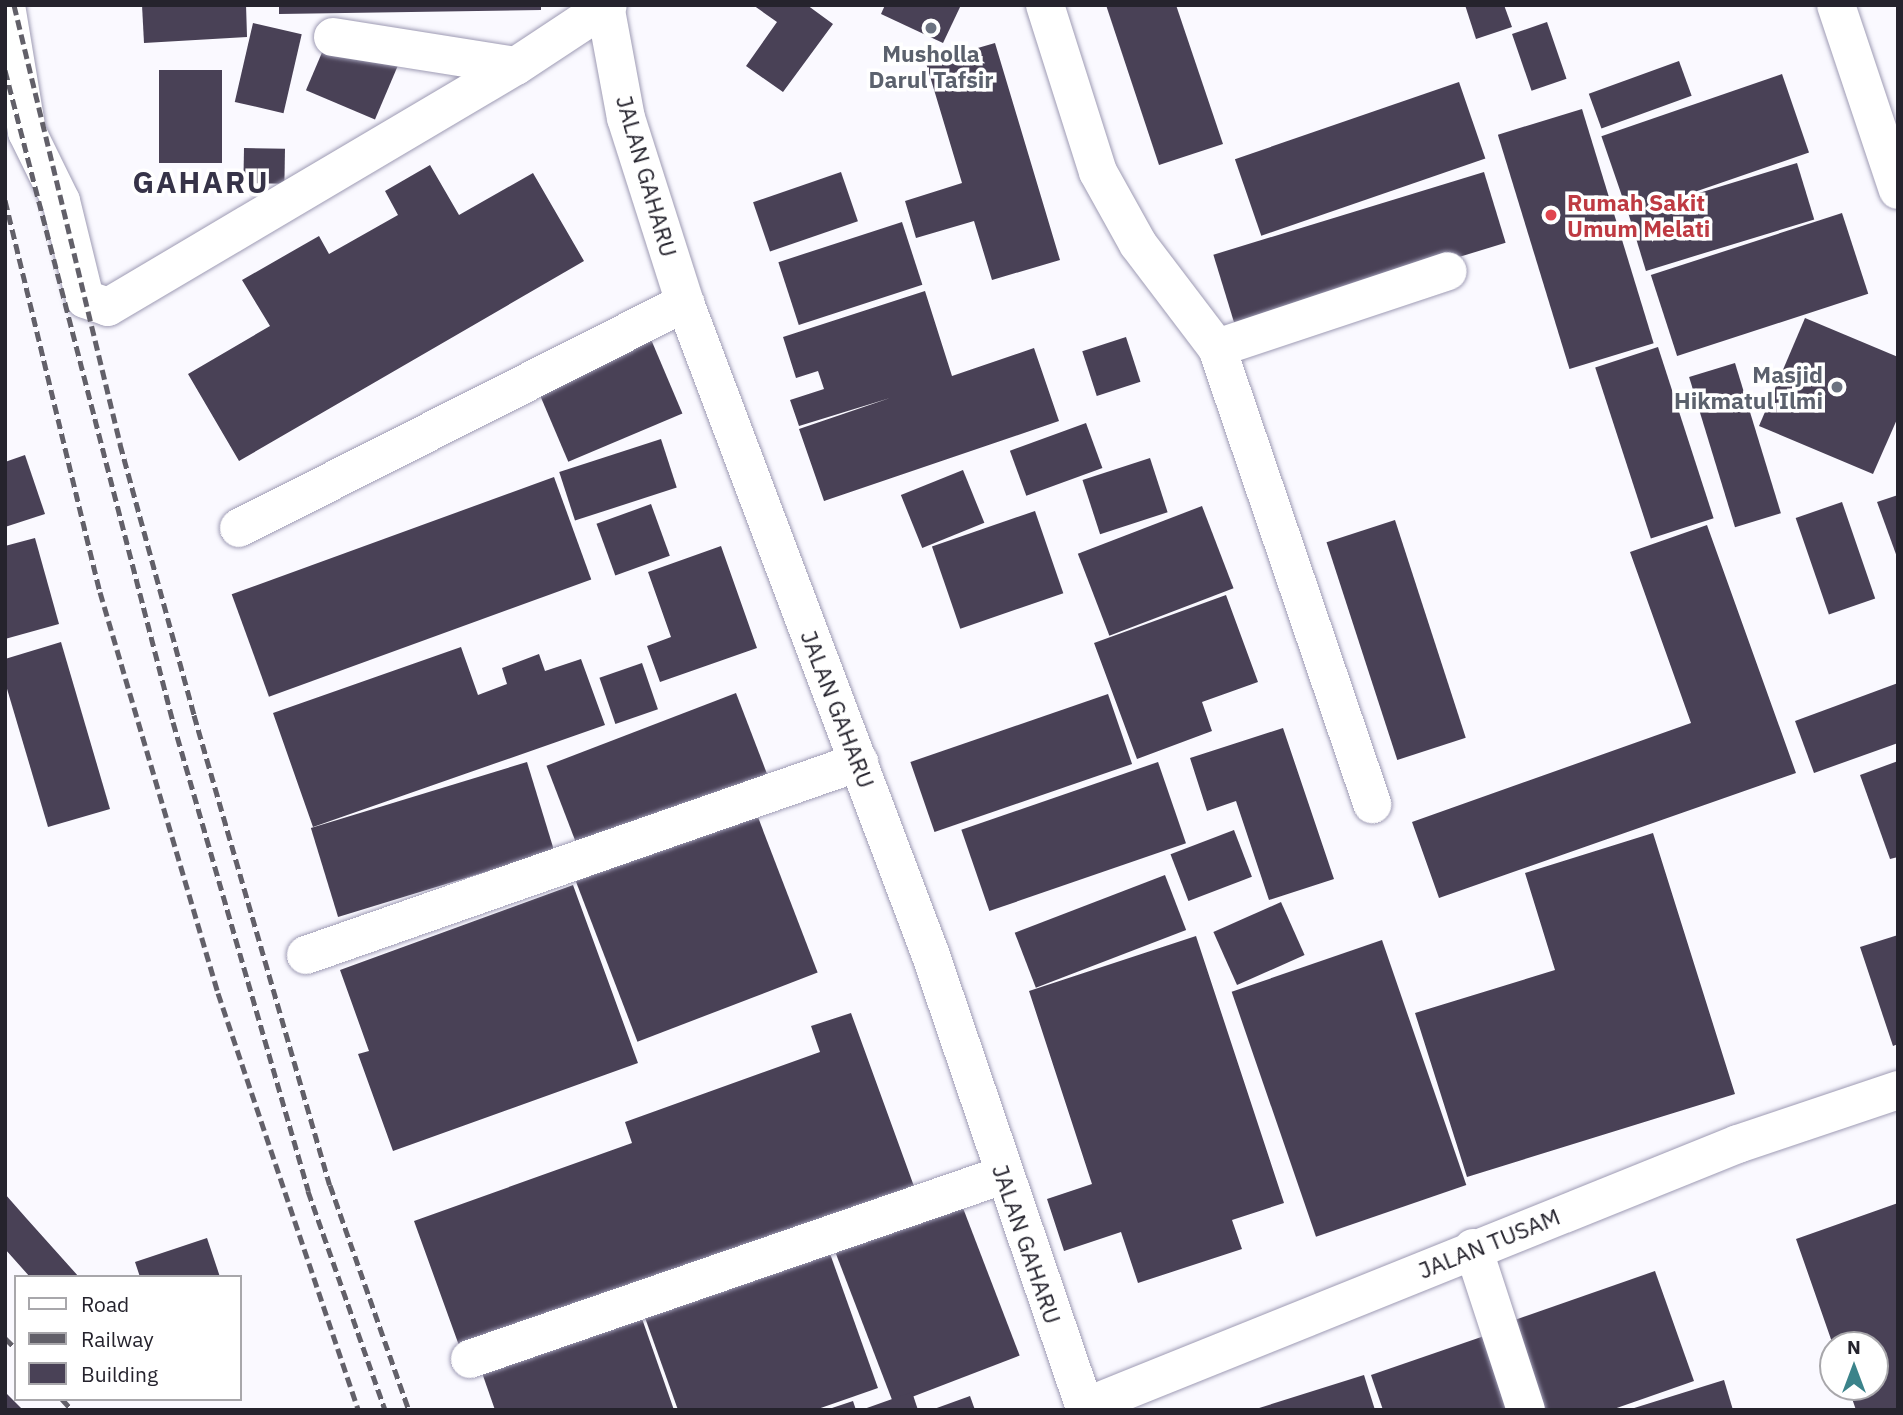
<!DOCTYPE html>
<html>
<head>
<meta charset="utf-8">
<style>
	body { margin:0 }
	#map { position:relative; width:1903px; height:1415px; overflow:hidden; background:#faf9ff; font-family:"IBM Plex Sans",sans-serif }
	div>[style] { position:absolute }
	.building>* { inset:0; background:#494156; transform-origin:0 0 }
	.roads { filter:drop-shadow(0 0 2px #9e9bb4) drop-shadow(0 0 2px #9e9bb4) }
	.minor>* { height:38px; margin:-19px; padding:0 19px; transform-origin:19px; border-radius:19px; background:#fff }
	.major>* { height:38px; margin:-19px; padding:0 19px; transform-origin:19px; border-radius:19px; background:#fff }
	.rail>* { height:5px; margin-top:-2.5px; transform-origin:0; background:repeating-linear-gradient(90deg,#626069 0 10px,transparent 0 15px) }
	.dots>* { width:19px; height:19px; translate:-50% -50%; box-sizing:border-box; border:4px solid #fff; border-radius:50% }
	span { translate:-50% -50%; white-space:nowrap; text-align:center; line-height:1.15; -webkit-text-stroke:7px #fff; paint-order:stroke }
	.worship-label { font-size:23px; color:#5b616d; font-weight:700 }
	.right { translate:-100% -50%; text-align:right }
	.street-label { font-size:23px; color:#25232d }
	.health-label { font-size:23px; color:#be3a42; font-weight:700 }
	.left { translate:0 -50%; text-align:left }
	.district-label { font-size:30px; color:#363348; font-weight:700; letter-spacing:2px }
	.frame { position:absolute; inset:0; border:7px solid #25232d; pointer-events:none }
	.legend { position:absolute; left:14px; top:1275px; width:228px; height:126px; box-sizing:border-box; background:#fff; border:2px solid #a8a7ab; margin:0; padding:9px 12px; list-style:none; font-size:21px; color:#25232d }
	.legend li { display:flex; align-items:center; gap:14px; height:35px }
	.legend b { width:35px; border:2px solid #a8a7ab }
	.north { position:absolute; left:1819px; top:1331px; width:70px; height:70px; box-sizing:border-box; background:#fff; border:2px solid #a8a7ab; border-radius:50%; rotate:0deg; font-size:19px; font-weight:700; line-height:28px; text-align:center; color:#25232d }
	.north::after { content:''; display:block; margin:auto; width:24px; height:32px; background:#3b838a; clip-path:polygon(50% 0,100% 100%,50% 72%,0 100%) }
</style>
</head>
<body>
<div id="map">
	<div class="building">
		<i style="clip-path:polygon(142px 5px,246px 5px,247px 37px,144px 43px)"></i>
		<i style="clip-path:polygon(279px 5px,541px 5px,541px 10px,279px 14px)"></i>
		<i style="clip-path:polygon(753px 5px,807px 5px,833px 24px,783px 92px,746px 66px,777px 22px)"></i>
		<i style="clip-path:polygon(885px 5px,961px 5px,943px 43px,881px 14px)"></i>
		<i style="clip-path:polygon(1106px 5px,1176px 5px,1223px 144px,1159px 165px)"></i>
		<i style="clip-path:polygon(1465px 5px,1504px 5px,1512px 27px,1476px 39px)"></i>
		<i style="left:1547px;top:22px;width:60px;height:37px;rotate:71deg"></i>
		<i style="left:253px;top:23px;width:50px;height:81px;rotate:13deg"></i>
		<i style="left:329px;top:36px;width:75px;height:59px;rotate:23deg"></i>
		<i style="clip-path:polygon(995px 43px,1060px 260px,992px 280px,974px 221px,916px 238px,905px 201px,962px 183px,926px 63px)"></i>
		<i style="left:1679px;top:61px;width:37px;height:96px;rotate:70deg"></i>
		<i style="left:159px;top:70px;width:63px;height:93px"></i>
		<i style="left:1782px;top:74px;width:83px;height:191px;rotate:71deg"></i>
		<i style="left:1459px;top:82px;width:81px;height:237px;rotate:71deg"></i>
		<i style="left:1582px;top:109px;width:245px;height:88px;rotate:73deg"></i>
		<i style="left:244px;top:148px;width:41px;height:35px;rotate:1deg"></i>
		<i style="left:1797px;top:163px;width:59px;height:176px;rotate:73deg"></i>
		<i style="clip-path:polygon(430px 165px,459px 215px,533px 173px,584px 261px,239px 461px,188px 374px,270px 326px,242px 280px,319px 236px,329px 254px,398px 215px,385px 191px)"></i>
		<i style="left:841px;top:172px;width:52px;height:93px;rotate:71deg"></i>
		<i style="left:1484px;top:172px;width:74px;height:283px;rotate:73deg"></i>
		<i style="left:1842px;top:213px;width:85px;height:201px;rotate:72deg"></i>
		<i style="left:902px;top:222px;width:66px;height:130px;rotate:72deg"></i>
		<i style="clip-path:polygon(925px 291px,952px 376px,1034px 348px,1059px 421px,824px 501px,799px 429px,890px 398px,799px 426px,790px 400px,824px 389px,818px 371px,796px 378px,783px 337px)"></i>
		<i style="clip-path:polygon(1805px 318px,1898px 357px,1898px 417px,1873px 474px,1759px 426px)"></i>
		<i style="left:650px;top:337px;width:83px;height:124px;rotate:67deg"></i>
		<i style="left:1126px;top:337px;width:47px;height:46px;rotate:72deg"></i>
		<i style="left:1658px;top:347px;width:180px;height:66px;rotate:72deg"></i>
		<i style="left:1735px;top:363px;width:157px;height:48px;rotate:73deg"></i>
		<i style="left:1086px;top:423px;width:48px;height:81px;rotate:70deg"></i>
		<i style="left:661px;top:439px;width:51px;height:107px;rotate:72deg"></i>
		<i style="clip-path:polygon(25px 455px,45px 514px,5px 527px,5px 462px)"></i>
		<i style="left:1150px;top:458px;width:57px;height:71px;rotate:72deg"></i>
		<i style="left:963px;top:470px;width:57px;height:67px;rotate:68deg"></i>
		<i style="left:554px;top:477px;width:109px;height:343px;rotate:70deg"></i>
		<i style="clip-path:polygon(1898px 495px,1898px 557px,1897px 557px,1877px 502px)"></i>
		<i style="left:1842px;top:502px;width:102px;height:49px;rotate:71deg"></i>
		<i style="left:651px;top:504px;width:55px;height:58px;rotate:70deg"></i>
		<i style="left:1202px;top:506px;width:88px;height:133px;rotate:69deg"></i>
		<i style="left:1035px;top:511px;width:87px;height:109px;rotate:71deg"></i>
		<i style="left:1395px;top:520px;width:229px;height:72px;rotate:72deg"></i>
		<i style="clip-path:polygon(1707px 525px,1796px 773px,1439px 898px,1412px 822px,1691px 723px,1630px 552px)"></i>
		<i style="clip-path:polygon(35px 538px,59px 624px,5px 639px,5px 546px)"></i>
		<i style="clip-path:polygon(721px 546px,757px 648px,660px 682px,647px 646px,671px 637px,648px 572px)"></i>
		<i style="clip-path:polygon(1226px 595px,1258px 682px,1202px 702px,1212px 731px,1137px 759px,1094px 643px)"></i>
		<i style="clip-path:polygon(61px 642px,110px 809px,48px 827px,5px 682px,5px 659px)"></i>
		<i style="clip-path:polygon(461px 647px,478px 695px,507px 684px,502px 668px,539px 654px,545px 671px,581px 659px,605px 725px,313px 827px,273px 713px)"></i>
		<i style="left:642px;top:663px;width:49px;height:45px;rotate:71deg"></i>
		<i style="clip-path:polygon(1898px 683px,1898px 743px,1814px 773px,1795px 721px)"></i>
		<i style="left:736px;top:693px;width:88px;height:203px;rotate:69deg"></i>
		<i style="left:1108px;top:694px;width:74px;height:209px;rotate:71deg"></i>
		<i style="clip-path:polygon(1283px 728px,1334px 879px,1269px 900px,1236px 801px,1207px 811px,1190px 758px)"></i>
		<i style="clip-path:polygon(1898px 761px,1898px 857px,1890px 859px,1860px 775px)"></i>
		<i style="left:527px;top:762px;width:93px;height:226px;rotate:73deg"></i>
		<i style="left:1158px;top:762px;width:86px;height:208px;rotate:71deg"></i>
		<i style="left:756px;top:812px;width:172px;height:193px;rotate:69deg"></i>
		<i style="left:1234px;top:830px;width:50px;height:68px;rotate:69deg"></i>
		<i style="clip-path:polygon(1653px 833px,1735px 1094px,1467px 1177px,1415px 1013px,1555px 970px,1525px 873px)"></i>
		<i style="left:1165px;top:875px;width:59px;height:161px;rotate:69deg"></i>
		<i style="clip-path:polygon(573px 885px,638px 1063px,393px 1151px,358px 1054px,369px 1051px,340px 970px)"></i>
		<i style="left:1281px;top:902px;width:58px;height:74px;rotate:66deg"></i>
		<i style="clip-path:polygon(1898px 935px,1898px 1044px,1893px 1046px,1860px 947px)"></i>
		<i style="clip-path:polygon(1196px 936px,1284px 1203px,1232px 1220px,1242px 1249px,1138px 1283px,1121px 1232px,1064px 1251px,1047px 1199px,1092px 1184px,1029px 991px)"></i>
		<i style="left:1382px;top:940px;width:259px;height:159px;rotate:71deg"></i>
		<i style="clip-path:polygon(851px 1013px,915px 1189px,461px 1351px,414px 1221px,632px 1143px,625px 1122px,820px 1052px,811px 1026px)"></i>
		<i style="clip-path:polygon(5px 1194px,27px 1219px,79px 1277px,30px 1277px,5px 1249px)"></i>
		<i style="left:958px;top:1195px;width:172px;height:135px;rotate:69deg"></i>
		<i style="clip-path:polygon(1898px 1203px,1898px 1410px,1856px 1410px,1848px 1387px,1875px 1387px,1875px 1345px,1833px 1345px,1796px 1239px)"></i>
		<i style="clip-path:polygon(207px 1238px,220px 1277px,140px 1277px,135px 1262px)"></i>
		<i style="clip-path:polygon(828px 1248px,878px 1388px,815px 1410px,678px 1410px,643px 1312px)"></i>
		<i style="clip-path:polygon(1655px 1271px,1694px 1381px,1611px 1410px,1544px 1410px,1512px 1321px)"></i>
		<i style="clip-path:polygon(640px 1313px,674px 1410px,495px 1410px,480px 1367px)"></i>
		<i style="clip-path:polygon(1490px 1334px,1516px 1410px,1383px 1410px,1371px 1375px)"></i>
		<i style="clip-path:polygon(1364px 1375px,1375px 1410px,1256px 1410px,1256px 1409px)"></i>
		<i style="clip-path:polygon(1724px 1380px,1733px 1410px,1631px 1410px,1631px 1409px)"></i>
		<i style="clip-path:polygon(5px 1392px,23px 1410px,5px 1410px)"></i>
		<i style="clip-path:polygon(912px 1392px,918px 1410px,864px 1410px,864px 1409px)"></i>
		<i style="clip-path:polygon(970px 1396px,975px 1410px,934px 1410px,934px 1409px)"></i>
		<i style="clip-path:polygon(853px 1401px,856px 1410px,829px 1410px,829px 1409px)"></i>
	</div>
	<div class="roads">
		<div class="minor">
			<i style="left:6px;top:5px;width:129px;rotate:80.6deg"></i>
			<i style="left:27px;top:132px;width:77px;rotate:63.8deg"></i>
			<i style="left:61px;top:201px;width:101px;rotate:76.2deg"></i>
			<i style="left:85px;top:299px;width:24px;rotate:19deg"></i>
			<i style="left:108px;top:307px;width:474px;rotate:-30.6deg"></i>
			<i style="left:516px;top:66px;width:110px;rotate:-33.5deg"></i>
			<i style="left:1045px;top:5px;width:175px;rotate:72.4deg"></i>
			<i style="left:1098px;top:172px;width:82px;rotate:60.9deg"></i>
			<i style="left:1138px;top:244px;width:131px;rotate:52.8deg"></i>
			<i style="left:1217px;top:348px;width:482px;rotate:71.2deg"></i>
			<i style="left:1836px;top:5px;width:195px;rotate:71.5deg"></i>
			<i style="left:333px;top:37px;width:185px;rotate:9deg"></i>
			<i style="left:1217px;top:348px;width:243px;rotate:-18.4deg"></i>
			<i style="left:239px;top:528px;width:500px;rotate:-26.8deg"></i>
			<i style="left:306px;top:955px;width:586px;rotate:-19.24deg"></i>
			<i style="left:1473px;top:1248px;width:170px;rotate:71.9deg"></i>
			<i style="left:470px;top:1359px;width:564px;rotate:-19.05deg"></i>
			<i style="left:1085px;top:1407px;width:704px;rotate:-21.94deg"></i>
			<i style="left:1738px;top:1144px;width:169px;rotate:-18.6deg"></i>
		</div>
		<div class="major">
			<i style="left:605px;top:5px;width:115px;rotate:79.5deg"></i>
			<i style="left:626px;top:118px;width:194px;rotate:72.3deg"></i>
			<i style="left:685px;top:303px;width:695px;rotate:69.35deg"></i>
			<i style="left:930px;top:953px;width:483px;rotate:71.2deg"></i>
		</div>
	</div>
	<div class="rail">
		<i style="left:14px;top:5px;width:452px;rotate:76.4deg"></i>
		<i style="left:120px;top:444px;width:281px;rotate:74.7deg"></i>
		<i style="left:194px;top:715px;width:489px;rotate:73.9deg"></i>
		<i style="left:330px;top:1185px;width:238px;rotate:70.7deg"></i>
		<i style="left:5px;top:70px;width:673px;rotate:75.55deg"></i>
		<i style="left:173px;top:722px;width:488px;rotate:73.9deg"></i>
		<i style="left:308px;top:1191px;width:232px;rotate:70.6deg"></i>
		<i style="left:5px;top:200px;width:403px;rotate:76.4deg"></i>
		<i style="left:100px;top:592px;width:418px;rotate:73.6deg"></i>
		<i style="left:218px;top:993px;width:440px;rotate:71.4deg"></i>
		<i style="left:5px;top:1338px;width:16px;rotate:45deg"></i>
		<i style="left:62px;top:1399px;width:15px;rotate:48deg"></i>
	</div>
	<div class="dots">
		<i style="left:931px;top:28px;background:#6b7280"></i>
		<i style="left:1551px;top:215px;background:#e0444e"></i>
		<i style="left:1837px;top:387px;background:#6b7280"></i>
	</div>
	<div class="worship-label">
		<span style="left:931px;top:66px">Musholla<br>Darul Tafsir</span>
		<span class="right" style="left:1823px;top:387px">Masjid<br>Hikmatul Ilmi</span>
	</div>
	<div class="street-label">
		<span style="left:647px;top:176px;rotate:74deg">JALAN GAHARU</span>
		<span style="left:838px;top:709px;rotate:69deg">JALAN GAHARU</span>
		<span style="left:1489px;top:1243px;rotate:-22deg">JALAN TUSAM</span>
		<span style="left:1027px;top:1244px;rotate:71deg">JALAN GAHARU</span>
	</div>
	<div class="health-label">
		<span class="left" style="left:1567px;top:215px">Rumah Sakit<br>Umum Melati</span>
	</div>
	<div class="district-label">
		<span style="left:201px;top:182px">GAHARU</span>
	</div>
	<div class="frame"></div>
	<ul class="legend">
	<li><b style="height:9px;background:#fff"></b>Road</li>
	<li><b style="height:9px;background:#626069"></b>Railway</li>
	<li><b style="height:19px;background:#494156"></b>Building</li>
	</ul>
	<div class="north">N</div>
</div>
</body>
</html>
